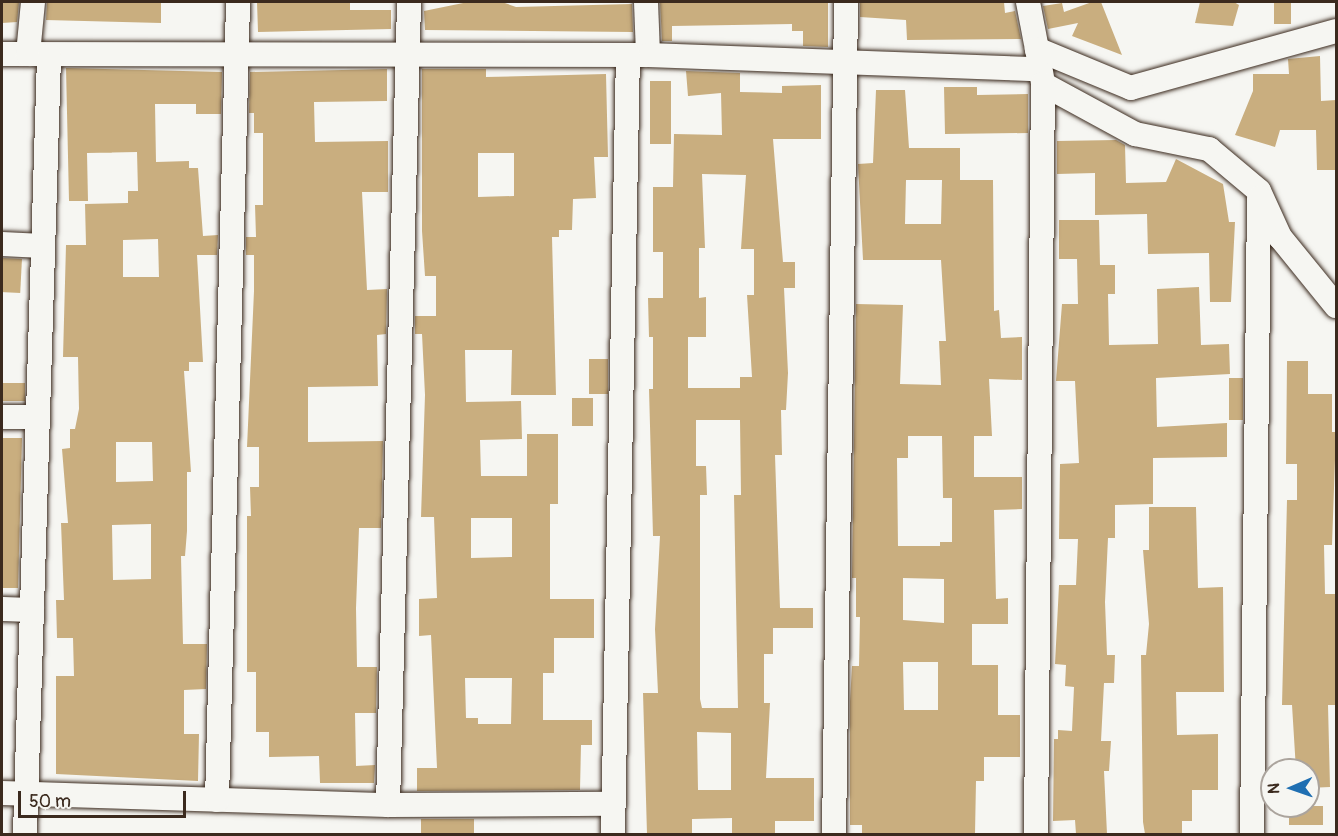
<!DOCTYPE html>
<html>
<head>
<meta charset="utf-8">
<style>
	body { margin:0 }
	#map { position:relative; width:1338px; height:836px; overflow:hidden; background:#f6f6f2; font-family:Pangolin,sans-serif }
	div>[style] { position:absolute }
	.building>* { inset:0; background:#c9ae7f; transform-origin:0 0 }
	.roads { filter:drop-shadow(0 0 2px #3b2a1e) drop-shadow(0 0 2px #3b2a1e) }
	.street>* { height:24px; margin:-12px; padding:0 12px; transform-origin:12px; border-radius:12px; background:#f6f6f2 }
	span { translate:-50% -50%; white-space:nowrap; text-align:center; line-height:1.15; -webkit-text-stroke:5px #f6f6f2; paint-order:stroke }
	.frame { position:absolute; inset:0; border:3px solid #3b2a1e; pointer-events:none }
	.north { position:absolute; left:1260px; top:758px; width:60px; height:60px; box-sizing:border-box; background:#f6f6f2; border:2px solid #aba49d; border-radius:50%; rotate:268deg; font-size:16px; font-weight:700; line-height:24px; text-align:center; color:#3b2a1e }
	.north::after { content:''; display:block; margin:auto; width:21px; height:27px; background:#1f6fb2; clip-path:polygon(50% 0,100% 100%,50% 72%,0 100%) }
	.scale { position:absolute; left:18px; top:791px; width:168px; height:27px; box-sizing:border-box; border:3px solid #3b2a1e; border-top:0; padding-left:8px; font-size:18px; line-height:21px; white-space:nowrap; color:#3b2a1e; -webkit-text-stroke:4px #f6f6f2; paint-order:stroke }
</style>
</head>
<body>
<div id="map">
	<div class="building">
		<i style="clip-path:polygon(2px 2px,19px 2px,17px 22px,2px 23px)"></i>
		<i style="clip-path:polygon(47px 2px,161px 2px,161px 23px,46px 20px)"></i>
		<i style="clip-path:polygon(257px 2px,350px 2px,350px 10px,391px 10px,391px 29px,258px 32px)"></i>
		<i style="clip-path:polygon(468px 2px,502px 2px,516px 7px,632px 4px,633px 32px,425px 30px,424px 11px)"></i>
		<i style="clip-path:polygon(660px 2px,828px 3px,828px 47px,803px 46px,803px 31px,792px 31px,792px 24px,672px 26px,672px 41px,662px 41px)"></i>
		<i style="clip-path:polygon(860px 2px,1004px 2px,1005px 13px,1015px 11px,1021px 39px,907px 40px,906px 20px,860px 17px)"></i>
		<i style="clip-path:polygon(1092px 2px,1101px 2px,1122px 55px,1072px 36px,1078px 23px,1048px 29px,1043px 6px,1062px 3px,1064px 12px)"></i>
		<i style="clip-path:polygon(1200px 2px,1234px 2px,1239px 5px,1233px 26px,1195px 23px)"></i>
		<i style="left:1274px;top:2px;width:17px;height:22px"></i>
		<i style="clip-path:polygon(1320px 56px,1321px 101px,1336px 100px,1336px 170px,1317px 170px,1316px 130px,1280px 130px,1275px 147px,1235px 135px,1253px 91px,1253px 74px,1289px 74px,1288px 59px)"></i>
		<i style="clip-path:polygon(evenodd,66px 68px,222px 72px,221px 114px,196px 114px,196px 104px,155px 104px,156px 162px,189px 161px,189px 168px,198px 168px,203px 236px,218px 235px,217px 255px,197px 255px,203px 362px,189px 362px,189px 371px,184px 371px,191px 472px,187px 472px,187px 531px,185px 556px,181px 556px,183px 644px,207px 644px,206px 689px,184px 690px,184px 734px,199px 734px,198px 781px,56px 774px,56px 676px,74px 676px,73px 638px,57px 638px,56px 600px,64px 600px,61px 523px,68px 523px,62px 449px,70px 448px,70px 429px,75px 429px,79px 409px,78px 357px,63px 357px,66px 245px,86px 245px,85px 204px,128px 203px,128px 191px,138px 191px,137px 152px,87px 153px,88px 201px,69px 201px,66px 68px,158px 239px,159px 277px,123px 277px,123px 240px,158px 239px,66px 68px,116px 442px,152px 442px,153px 481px,116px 482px,116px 442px,66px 68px,151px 524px,151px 579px,113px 580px,112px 525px,151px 524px)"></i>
		<i style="clip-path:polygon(387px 69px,387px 101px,314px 102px,315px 142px,388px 141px,388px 192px,362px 192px,367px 290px,387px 289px,386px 334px,377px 335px,378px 386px,308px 387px,308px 442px,383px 441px,381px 528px,359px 528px,356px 608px,357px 667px,377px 667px,376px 713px,355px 713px,356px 766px,375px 765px,374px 783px,320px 783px,319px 756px,269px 757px,269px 732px,256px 732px,256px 672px,247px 672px,247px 516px,251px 516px,250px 487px,259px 487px,259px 447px,247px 447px,254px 291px,254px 255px,246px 255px,246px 237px,256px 237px,255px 205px,263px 205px,263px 133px,254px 133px,254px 113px,249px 113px,250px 72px)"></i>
		<i style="clip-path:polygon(evenodd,422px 69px,486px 69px,486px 77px,606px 74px,608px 157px,594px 157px,596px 198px,573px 199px,572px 230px,559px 230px,559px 237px,552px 237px,556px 395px,511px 395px,512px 350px,465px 350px,466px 402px,521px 401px,522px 439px,480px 440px,481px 476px,527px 476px,527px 434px,558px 434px,558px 504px,550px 504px,550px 599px,594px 599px,594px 638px,554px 638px,554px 673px,543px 673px,543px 720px,592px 720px,592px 745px,581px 745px,580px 790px,417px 791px,417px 768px,437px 768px,431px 635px,419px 636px,419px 599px,437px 598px,434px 517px,421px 517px,425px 395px,422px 334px,415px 334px,415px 316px,436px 316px,436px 276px,425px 276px,422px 231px,422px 69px,478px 153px,514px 153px,514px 196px,478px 197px,478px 153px,422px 69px,471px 518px,512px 518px,512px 557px,471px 558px,471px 518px,422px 69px,465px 678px,512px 678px,511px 724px,478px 724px,478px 718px,466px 718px,465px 678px)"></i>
		<i style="clip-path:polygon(evenodd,686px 71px,740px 73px,740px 92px,782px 93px,782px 86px,821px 85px,821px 139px,773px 139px,783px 262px,795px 262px,795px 288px,784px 288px,788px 373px,786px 410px,781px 410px,782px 455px,775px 455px,780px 608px,813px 608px,813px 628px,773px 628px,773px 654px,764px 654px,764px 703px,770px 703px,766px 778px,814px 778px,814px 821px,775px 821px,775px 834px,732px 834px,732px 818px,692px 819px,692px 834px,647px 834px,643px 693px,658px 693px,655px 629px,660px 536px,653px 536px,649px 389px,653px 389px,653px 337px,649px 337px,648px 298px,663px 298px,663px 252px,653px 252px,653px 187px,673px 187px,674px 134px,722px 135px,721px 93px,688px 96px,686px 71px,702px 174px,746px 175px,741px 249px,754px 249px,754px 295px,747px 295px,752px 377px,740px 377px,740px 388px,688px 388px,688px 337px,706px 337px,706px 297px,699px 298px,699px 248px,705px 248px,702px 174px,686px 71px,696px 420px,740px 420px,741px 495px,734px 495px,738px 708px,702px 708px,700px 699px,700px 495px,707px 495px,706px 466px,696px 466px,696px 420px,686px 71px,697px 732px,731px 733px,731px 790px,698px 790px,697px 732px)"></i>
		<i style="left:650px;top:81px;width:21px;height:63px"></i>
		<i style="clip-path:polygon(944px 87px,977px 87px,977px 95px,1028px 94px,1028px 133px,945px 134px)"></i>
		<i style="clip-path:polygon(evenodd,876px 90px,905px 90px,909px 148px,960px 148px,960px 180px,993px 180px,994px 311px,999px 310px,1001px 338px,1022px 337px,1022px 380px,989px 379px,992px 436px,974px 436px,974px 477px,1022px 477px,1022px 509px,994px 510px,996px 599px,1008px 598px,1008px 624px,972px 624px,972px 665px,998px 665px,998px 715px,1020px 715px,1020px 757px,984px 757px,984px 781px,976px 781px,975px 834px,862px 834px,862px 825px,850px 825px,850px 701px,852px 666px,859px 666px,860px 617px,856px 617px,856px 578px,852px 578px,856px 304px,903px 305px,900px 384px,941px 385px,939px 341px,946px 341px,941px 260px,863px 260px,858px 164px,873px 163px,876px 90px,906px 180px,942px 180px,941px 224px,905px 224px,906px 180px,876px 90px,908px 436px,942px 436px,943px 498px,952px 498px,952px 542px,940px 542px,940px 546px,898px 546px,897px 458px,908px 458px,908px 436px,876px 90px,903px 578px,944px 579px,944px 623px,903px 620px,903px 578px,876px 90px,903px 662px,938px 662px,938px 710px,904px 710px,903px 662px)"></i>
		<i style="clip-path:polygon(1116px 140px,1125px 145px,1126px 183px,1166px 182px,1176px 159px,1223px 184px,1229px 222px,1235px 222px,1231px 302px,1210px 302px,1209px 253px,1148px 254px,1147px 214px,1095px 215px,1095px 173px,1057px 174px,1057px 141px)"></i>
		<i style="clip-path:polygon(1059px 220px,1099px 220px,1100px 265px,1115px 265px,1115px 294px,1108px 294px,1109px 345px,1158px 344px,1157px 289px,1199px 287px,1201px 345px,1229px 344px,1230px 374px,1156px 378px,1157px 427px,1227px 423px,1227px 457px,1153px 458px,1153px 504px,1115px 505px,1115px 538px,1108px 538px,1105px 602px,1107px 655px,1115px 655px,1114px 683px,1104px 683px,1101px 741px,1111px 741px,1109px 771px,1104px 771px,1107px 834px,1076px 834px,1075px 820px,1053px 821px,1054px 739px,1058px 739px,1058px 730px,1072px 731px,1074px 687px,1065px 686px,1066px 665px,1055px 664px,1059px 585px,1076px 585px,1078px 539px,1059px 539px,1060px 464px,1079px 463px,1075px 381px,1056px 381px,1062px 304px,1078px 304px,1077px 259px,1059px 259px)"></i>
		<i style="left:2px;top:258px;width:20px;height:34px;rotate:3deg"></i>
		<i style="left:589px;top:359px;width:19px;height:35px"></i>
		<i style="clip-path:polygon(1287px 361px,1308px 361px,1308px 394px,1332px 394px,1332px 432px,1336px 432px,1332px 545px,1324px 545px,1325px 594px,1336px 594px,1335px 705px,1328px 705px,1330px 787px,1308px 788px,1308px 770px,1296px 770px,1292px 705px,1282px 705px,1287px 500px,1297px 500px,1297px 464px,1286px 464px)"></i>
		<i style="left:1229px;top:378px;width:14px;height:42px"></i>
		<i style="left:2px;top:383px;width:23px;height:18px"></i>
		<i style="left:572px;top:398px;width:21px;height:28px"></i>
		<i style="clip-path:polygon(2px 438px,22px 438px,18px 588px,2px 588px)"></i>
		<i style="clip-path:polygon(1149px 507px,1196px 507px,1198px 588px,1223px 587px,1224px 692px,1176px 692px,1177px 735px,1218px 734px,1218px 790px,1192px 790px,1192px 821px,1182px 821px,1182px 834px,1145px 834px,1143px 822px,1141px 655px,1146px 655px,1149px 624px,1143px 550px,1149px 550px)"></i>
		<i style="left:1289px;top:806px;width:34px;height:19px"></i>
		<i style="left:421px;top:819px;width:53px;height:15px"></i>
	</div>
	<div class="roads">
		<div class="street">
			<i style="left:646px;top:2px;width:53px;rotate:87.8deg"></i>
			<i style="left:1028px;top:2px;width:48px;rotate:79.2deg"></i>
			<i style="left:1336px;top:31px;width:213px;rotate:164.5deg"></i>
			<i style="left:1131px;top:88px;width:102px;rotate:-157.5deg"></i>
			<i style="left:1037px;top:49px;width:36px;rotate:80deg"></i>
			<i style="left:1043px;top:84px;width:105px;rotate:28.5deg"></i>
			<i style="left:1135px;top:134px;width:76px;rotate:11.5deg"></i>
			<i style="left:1209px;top:149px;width:65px;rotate:40deg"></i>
			<i style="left:1259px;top:191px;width:51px;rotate:65.5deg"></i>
			<i style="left:1280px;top:237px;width:89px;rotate:50.9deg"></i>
			<i style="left:2px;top:54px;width:646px;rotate:0.09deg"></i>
			<i style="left:648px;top:55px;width:389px;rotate:2.1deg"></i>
			<i style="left:28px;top:54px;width:52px;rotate:-84.5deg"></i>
			<i style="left:2px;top:244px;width:41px;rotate:2.8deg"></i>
			<i style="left:2px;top:417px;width:36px"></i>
			<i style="left:2px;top:609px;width:30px;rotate:2deg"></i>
			<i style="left:2px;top:793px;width:386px;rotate:1.8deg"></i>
			<i style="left:388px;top:805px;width:224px;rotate:-0.3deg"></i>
			<i style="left:217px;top:800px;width:798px;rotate:-88.49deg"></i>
			<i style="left:388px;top:805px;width:803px;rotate:-88.5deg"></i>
			<i style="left:25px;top:834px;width:778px;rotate:-88.23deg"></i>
			<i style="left:613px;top:834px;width:779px;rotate:-88.9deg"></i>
			<i style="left:834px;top:834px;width:832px;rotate:-89.17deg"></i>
			<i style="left:1036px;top:834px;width:750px;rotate:-89.47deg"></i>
			<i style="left:1252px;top:834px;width:636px;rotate:-89.37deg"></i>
		</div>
	</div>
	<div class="frame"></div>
	<div class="north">N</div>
	<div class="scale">50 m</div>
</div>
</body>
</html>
